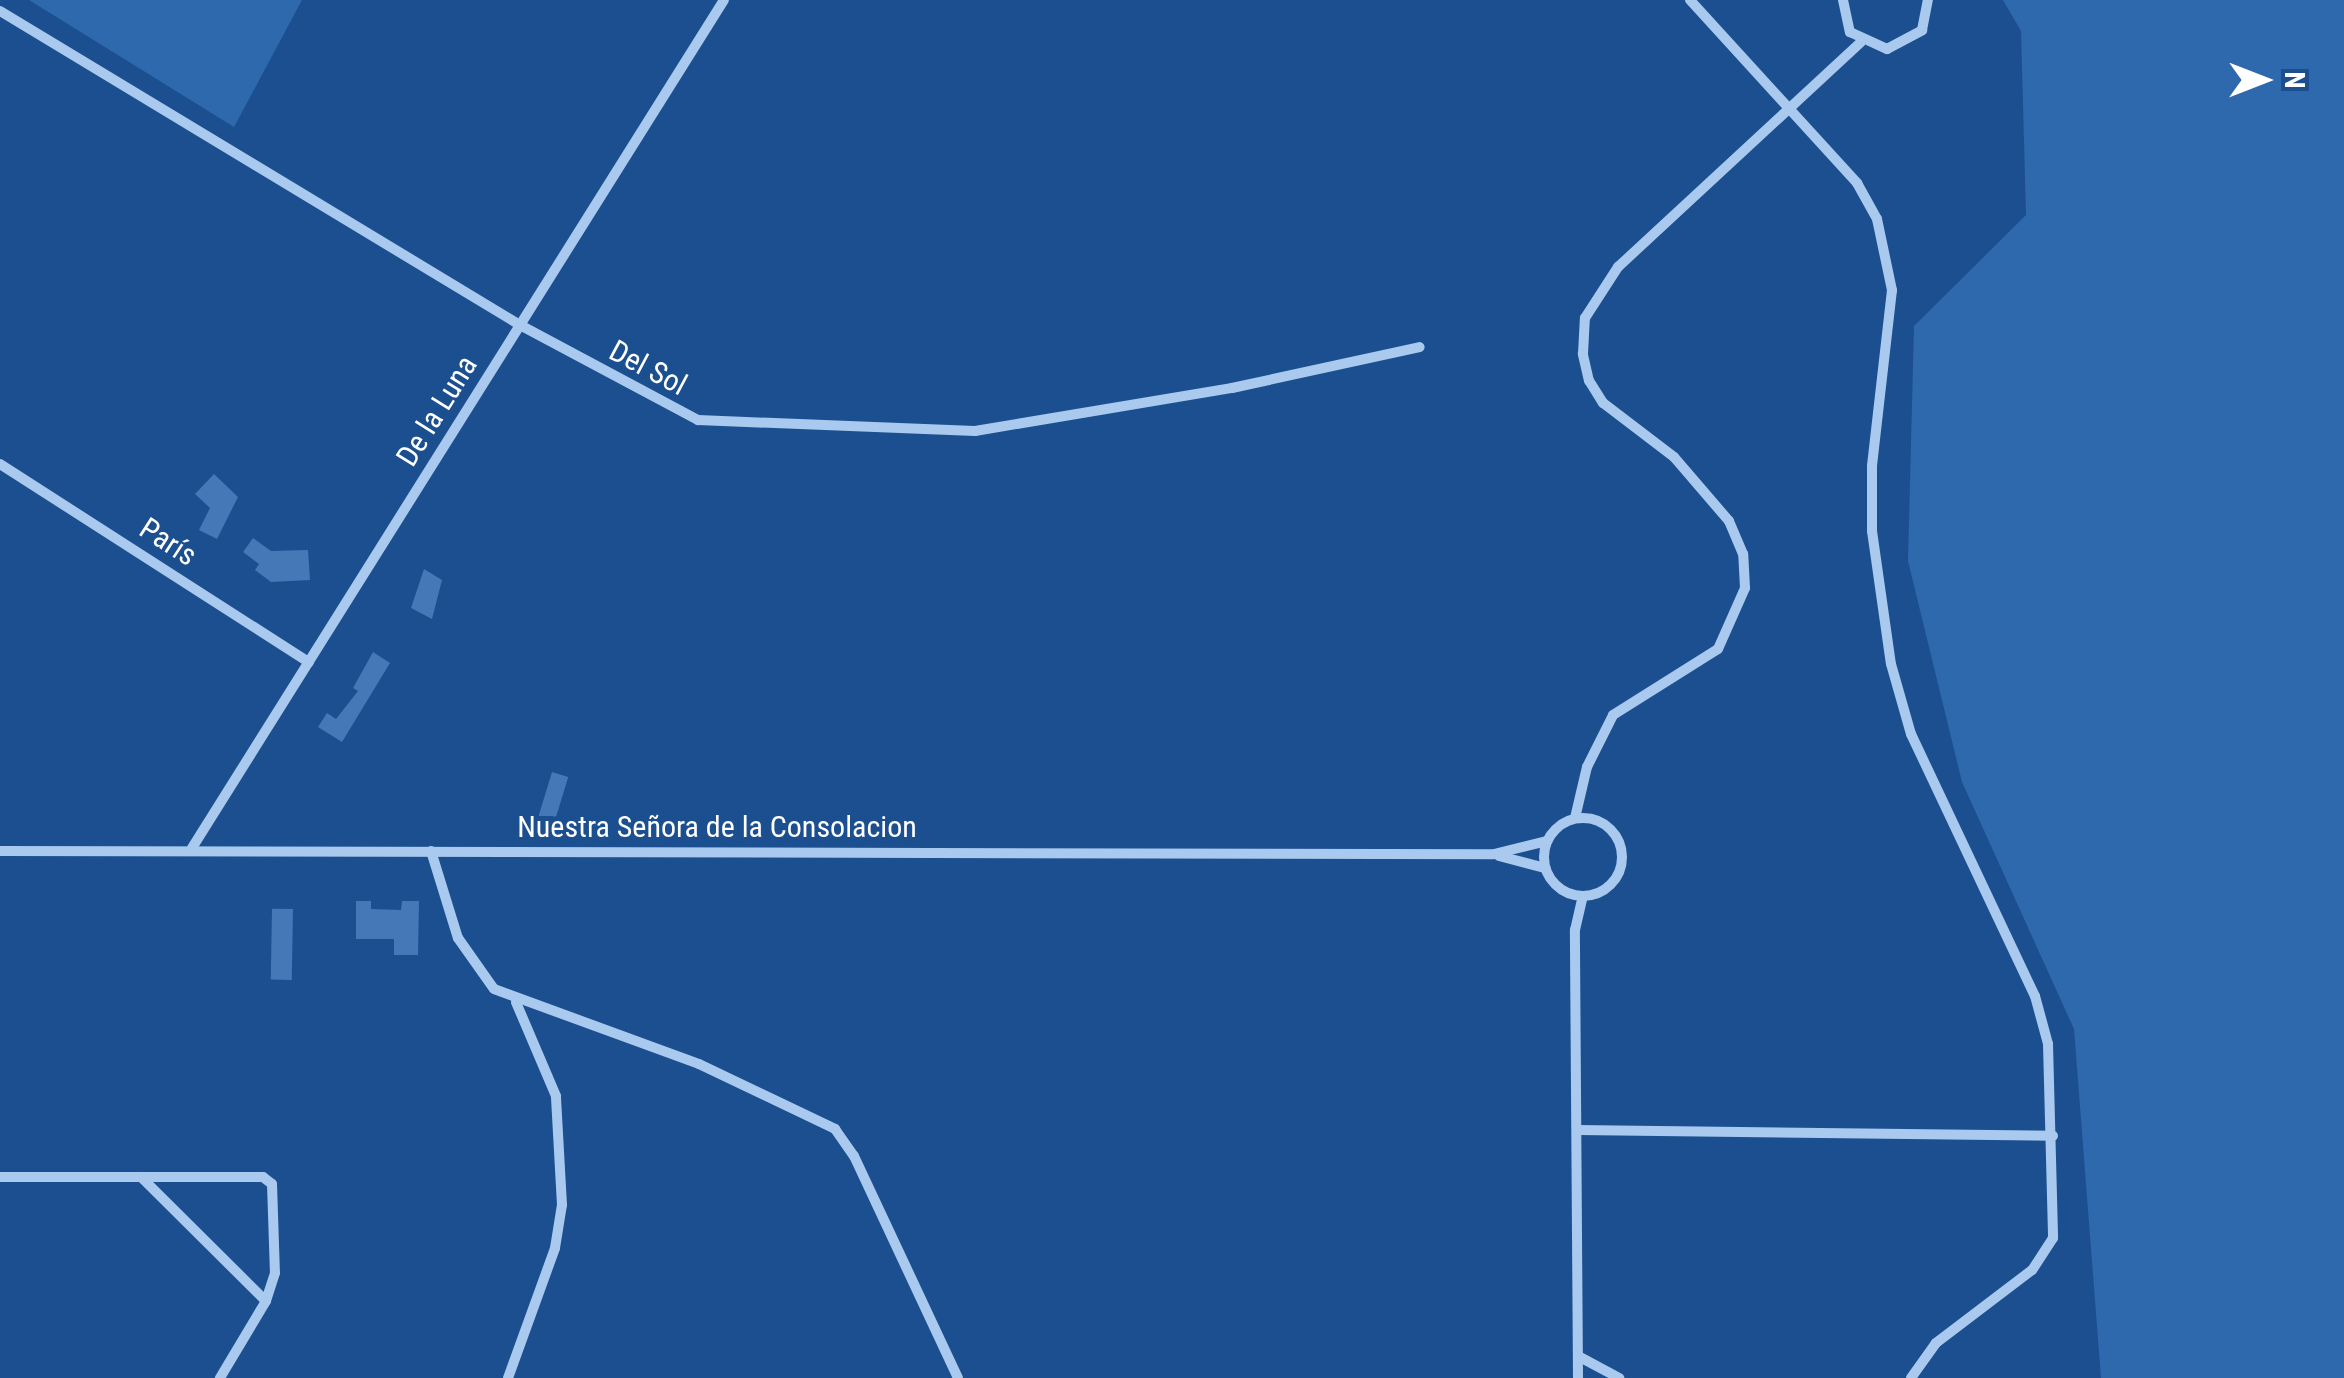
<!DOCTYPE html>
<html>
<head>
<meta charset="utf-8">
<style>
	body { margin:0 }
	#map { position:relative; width:2344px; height:1378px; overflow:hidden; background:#1b4f8f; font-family:"Roboto Condensed",sans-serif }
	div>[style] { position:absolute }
	.green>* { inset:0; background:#2e69ad }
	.building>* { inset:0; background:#4478b7; transform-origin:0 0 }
	.street>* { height:10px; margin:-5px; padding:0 5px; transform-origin:5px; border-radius:5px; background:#a9c9ee }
	.street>.ring { margin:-5px; padding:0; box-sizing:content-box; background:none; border:10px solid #a9c9ee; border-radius:50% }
	span { translate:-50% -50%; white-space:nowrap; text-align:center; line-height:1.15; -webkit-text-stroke:10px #1b4f8f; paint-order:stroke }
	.street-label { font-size:30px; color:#fff }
	.north { position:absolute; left:2214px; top:30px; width:100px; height:100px; -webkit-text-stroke:8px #1b4f8f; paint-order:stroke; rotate:90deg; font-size:28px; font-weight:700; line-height:40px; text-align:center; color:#fff }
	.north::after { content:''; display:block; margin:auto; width:35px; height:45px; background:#fff; clip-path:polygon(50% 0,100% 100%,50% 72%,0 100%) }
</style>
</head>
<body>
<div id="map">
	<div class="green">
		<i style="clip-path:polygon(29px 0,302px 0,234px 127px)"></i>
		<i style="clip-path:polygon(2003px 0,2344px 0,2344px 1378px,2101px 1378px,2074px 1029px,1962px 782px,1908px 561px,1914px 326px,2026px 215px,2021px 31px)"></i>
	</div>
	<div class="building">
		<i style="clip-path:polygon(214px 474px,238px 497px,217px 539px,199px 530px,210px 508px,195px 494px)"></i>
		<i style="clip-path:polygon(253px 538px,271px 551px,308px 550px,310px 580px,271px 582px,255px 570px,259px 564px,243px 552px)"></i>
		<i style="clip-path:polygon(424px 569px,442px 580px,432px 619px,411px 608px)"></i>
		<i style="clip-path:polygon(373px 652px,390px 663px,342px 742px,318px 727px,327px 713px,336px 719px,358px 691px,353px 688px)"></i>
		<i style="left:552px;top:772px;width:17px;height:58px;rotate:17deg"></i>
		<i style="clip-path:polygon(356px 901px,371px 901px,371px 909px,401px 910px,402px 901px,419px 901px,418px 955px,394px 955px,394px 939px,356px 939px)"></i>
		<i style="left:293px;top:909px;width:71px;height:21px;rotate:91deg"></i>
	</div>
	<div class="street">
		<i style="left:1690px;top:0;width:248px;rotate:47.6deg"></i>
		<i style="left:1857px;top:183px;width:41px;rotate:60.9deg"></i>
		<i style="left:1877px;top:219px;width:73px;rotate:78.1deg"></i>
		<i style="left:1892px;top:290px;width:177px;rotate:96.5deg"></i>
		<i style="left:1872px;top:466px;width:65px;rotate:90deg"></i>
		<i style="left:1872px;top:531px;width:134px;rotate:81.9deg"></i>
		<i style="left:1891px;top:664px;width:73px;rotate:74.1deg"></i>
		<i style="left:1911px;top:734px;width:290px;rotate:64.7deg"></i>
		<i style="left:2035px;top:996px;width:50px;rotate:74.8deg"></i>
		<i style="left:2048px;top:1044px;width:194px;rotate:88.5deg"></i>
		<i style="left:2053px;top:1238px;width:38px;rotate:123deg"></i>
		<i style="left:2032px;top:1270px;width:121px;rotate:142.8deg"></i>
		<i style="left:1936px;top:1343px;width:43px;rotate:125.5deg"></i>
		<i style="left:1843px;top:0;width:33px;rotate:78deg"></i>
		<i style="left:1850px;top:32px;width:41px;rotate:24.7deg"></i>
		<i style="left:1887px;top:49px;width:40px;rotate:-28deg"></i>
		<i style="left:1922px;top:30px;width:31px;rotate:-79deg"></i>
		<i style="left:0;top:11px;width:607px;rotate:31.13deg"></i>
		<i style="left:520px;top:325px;width:202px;rotate:28.1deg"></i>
		<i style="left:698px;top:420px;width:277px;rotate:2.3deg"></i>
		<i style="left:975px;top:431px;width:261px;rotate:-9.5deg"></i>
		<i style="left:1232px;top:388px;width:192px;rotate:-12.3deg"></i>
		<i style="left:0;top:464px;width:367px;rotate:32.7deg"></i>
		<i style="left:1575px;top:818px;width:52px;rotate:-76.8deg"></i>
		<i style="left:1587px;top:767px;width:58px;rotate:-63.4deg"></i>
		<i style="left:1613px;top:715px;width:124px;rotate:-32.2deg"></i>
		<i style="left:1718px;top:649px;width:67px;rotate:-66.1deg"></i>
		<i style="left:1745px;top:588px;width:34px;rotate:-93deg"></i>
		<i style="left:1743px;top:554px;width:36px;rotate:-113deg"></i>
		<i style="left:1729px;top:521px;width:84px;rotate:-130.7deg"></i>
		<i style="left:1674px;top:457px;width:89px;rotate:-142.7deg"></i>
		<i style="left:1603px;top:403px;width:26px;rotate:-122deg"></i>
		<i style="left:1589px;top:381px;width:28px;rotate:-103deg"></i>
		<i style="left:1583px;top:354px;width:36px;rotate:-87deg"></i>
		<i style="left:1585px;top:318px;width:61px;rotate:-57.1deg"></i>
		<i style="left:1618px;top:267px;width:331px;rotate:-42.8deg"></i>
		<i class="ring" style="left:1544px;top:818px;width:68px;height:68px"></i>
		<i style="left:192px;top:848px;width:1001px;rotate:-57.9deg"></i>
		<i style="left:0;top:851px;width:1494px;rotate:0.12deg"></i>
		<i style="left:1494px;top:854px;width:55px;rotate:-13.8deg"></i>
		<i style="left:431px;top:851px;width:91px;rotate:72.8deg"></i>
		<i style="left:458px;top:938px;width:62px;rotate:54.8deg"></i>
		<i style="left:494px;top:989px;width:218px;rotate:20.1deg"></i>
		<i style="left:699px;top:1064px;width:151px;rotate:25.5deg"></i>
		<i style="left:835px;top:1129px;width:33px;rotate:55deg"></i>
		<i style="left:854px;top:1156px;width:245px;rotate:64.9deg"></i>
		<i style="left:1499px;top:856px;width:48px;rotate:14.6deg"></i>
		<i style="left:1577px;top:1130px;width:476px;rotate:0.7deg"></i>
		<i style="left:0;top:1177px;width:263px"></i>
		<i style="left:263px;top:1177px;width:11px;rotate:38deg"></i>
		<i style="left:272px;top:1184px;width:89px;rotate:88.1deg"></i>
		<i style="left:275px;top:1273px;width:29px;rotate:108deg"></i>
		<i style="left:266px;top:1301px;width:90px;rotate:120.9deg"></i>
		<i style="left:141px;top:1177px;width:176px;rotate:44.8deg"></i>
		<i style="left:1578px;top:1356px;width:47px;rotate:28.2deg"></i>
		<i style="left:508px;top:1378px;width:138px;rotate:-70.1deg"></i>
		<i style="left:555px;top:1248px;width:44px;rotate:-80.8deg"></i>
		<i style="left:562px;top:1205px;width:109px;rotate:-93.2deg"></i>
		<i style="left:556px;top:1096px;width:102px;rotate:-113.1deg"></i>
		<i style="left:1578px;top:1378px;width:448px;rotate:-90.4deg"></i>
		<i style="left:1575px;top:930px;width:35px;rotate:-77deg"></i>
	</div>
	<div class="street-label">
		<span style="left:648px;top:368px;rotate:28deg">Del Sol</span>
		<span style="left:437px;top:411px;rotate:-58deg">De la Luna</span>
		<span style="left:168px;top:542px;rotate:33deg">París</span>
		<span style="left:717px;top:827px">Nuestra Señora de la Consolacion</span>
	</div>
	<div class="north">N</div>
</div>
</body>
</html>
